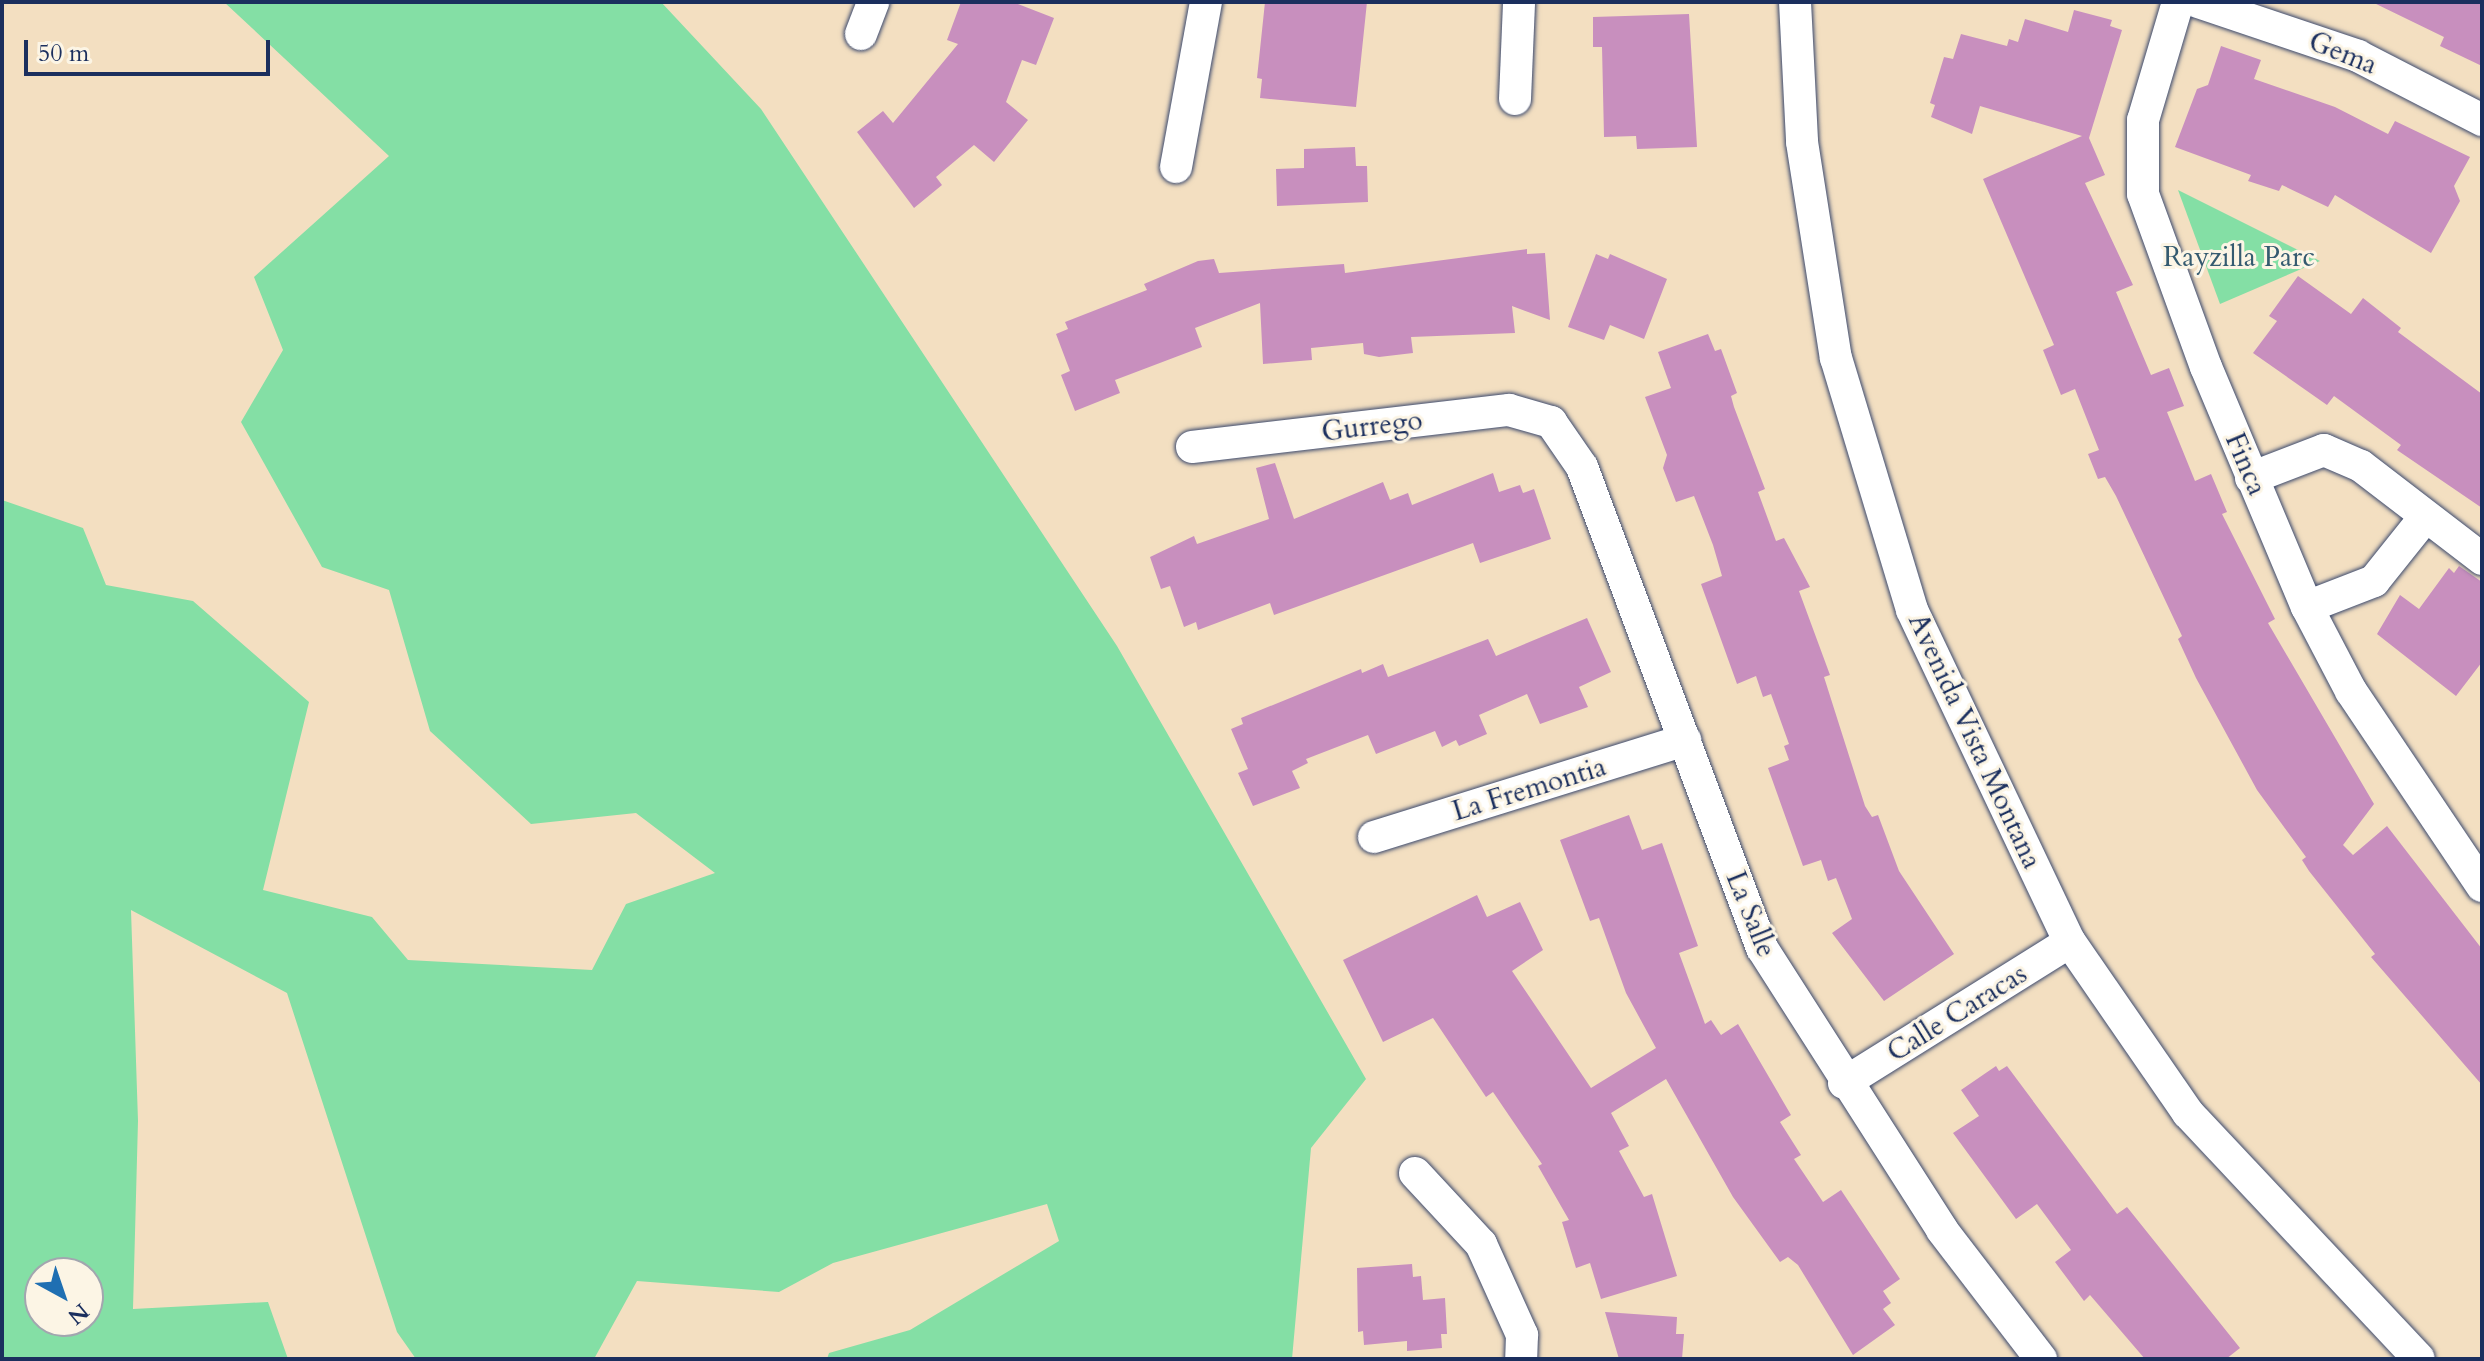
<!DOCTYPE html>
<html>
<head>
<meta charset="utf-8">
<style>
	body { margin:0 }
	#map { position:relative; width:2484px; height:1361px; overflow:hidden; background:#f3dfc1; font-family:Cardo,serif }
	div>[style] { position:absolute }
	.green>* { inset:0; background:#84dfa5 }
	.building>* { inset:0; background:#c88fbe }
	.roads { filter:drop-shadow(0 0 2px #3b496d) drop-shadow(0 0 2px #3b496d) }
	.minor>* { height:32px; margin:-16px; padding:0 16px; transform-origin:16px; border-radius:16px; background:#fff }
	span { translate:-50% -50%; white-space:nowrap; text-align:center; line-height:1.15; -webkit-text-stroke:6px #fcf5e5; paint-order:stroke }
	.street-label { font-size:28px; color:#1b2f5e }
	.park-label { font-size:28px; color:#355b70 }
	.frame { position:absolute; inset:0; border:4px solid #1b2f5e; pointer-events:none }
	.north { position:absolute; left:24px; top:1257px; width:80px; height:80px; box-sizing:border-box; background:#fcf5e5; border:2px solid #a2a6af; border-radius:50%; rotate:140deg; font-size:22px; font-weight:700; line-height:32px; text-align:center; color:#1b2f5e }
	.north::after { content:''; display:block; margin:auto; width:28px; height:36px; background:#1f6fb2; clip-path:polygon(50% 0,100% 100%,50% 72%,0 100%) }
	.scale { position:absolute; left:24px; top:40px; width:246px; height:36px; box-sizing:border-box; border:4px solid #1b2f5e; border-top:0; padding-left:10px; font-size:24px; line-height:28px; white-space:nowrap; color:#1b2f5e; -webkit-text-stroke:6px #fcf5e5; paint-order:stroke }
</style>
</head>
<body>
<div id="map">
	<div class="green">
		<i style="clip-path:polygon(evenodd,224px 2px,661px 2px,761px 109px,1117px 646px,1366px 1079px,1311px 1148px,1292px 1359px,827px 1359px,829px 1353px,910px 1330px,1059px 1241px,1047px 1204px,833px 1263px,779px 1292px,637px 1281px,594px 1359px,416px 1359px,397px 1332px,287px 993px,131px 910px,138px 1121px,133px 1309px,268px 1302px,288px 1359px,2px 1359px,2px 500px,83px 528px,106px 585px,193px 601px,309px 702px,263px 890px,372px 917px,408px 960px,592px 970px,626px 904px,715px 873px,636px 813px,531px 824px,430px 731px,389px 590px,322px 567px,241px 422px,283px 350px,254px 277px,389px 156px,224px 2px,40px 1273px,88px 1273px,88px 1321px,40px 1321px,40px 1273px)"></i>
		<i style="clip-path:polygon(2178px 190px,2320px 261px,2220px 304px)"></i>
	</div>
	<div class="building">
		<i style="clip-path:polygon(961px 2px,1013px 2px,1054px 18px,1036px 65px,1022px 60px,1006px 102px,1028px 120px,994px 162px,974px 145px,936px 177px,942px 185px,914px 208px,857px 132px,883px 111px,893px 123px,958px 44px,947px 40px)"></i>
		<i style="clip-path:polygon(1265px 2px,1367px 2px,1356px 107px,1260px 98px,1262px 79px,1257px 78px)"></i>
		<i style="clip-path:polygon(2372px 2px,2482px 2px,2482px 66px,2440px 46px,2444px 37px)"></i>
		<i style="clip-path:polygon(2074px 10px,2112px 20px,2110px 26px,2122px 30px,2089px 138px,2105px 175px,2085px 183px,2133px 285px,2116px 292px,2151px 375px,2169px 368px,2184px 406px,2167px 412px,2195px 481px,2211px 474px,2227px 512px,2222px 514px,2275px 619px,2268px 623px,2374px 804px,2343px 845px,2353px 855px,2387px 826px,2482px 949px,2482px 1085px,2371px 957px,2375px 954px,2309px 871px,2302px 860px,2306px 857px,2257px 790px,2196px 678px,2178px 639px,2182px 636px,2116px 496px,2105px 477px,2098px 479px,2088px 454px,2099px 450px,2075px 389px,2061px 395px,2043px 350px,2054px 345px,1983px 179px,2082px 136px,1980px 106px,1972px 134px,1931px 117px,1935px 105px,1930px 103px,1944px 57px,1953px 59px,1961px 34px,2007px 46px,2009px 39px,2018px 42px,2025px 19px,2068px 32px)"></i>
		<i style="clip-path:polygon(1689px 14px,1697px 147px,1637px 149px,1636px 136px,1604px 137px,1602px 47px,1593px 47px,1593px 17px)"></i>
		<i style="clip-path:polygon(2221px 46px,2261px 60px,2254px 79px,2335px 107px,2388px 134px,2395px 121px,2470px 157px,2454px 186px,2460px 201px,2431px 253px,2335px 195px,2328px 207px,2282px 185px,2279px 191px,2248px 181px,2251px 175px,2175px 147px,2197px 89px,2208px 85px)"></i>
		<i style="clip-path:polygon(1355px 147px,1356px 166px,1367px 166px,1368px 202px,1277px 206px,1276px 169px,1304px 168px,1304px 149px)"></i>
		<i style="clip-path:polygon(1527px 249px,1527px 254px,1545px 253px,1550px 320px,1512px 306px,1515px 333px,1411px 337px,1413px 353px,1379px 357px,1364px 354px,1363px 343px,1311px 348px,1312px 360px,1263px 364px,1260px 303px,1195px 328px,1202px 347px,1115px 380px,1120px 393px,1075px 411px,1061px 375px,1070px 371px,1056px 334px,1068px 329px,1065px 322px,1147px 290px,1144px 284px,1198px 261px,1214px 259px,1219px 273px,1344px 264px,1345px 273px)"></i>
		<i style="clip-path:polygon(1596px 254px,1608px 259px,1610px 254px,1667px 279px,1644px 339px,1610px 325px,1604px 340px,1568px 327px)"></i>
		<i style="clip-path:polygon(2298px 276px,2351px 314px,2363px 298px,2401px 328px,2398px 332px,2482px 394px,2482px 508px,2397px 450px,2401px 445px,2334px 396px,2327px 405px,2253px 353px,2277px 321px,2269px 316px)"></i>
		<i style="clip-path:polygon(1708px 334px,1715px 351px,1721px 349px,1737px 393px,1731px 396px,1734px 407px,1765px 489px,1758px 492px,1776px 541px,1784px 538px,1810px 587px,1799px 591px,1830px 675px,1824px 677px,1865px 806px,1872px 817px,1878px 815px,1899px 871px,1954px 954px,1884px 1001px,1832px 933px,1852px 919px,1836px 878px,1828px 881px,1821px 860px,1803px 866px,1768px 768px,1789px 760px,1784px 746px,1789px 744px,1771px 694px,1763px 697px,1756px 676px,1737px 684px,1701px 584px,1722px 576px,1713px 545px,1694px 496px,1676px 502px,1663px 468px,1667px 455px,1645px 397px,1671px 388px,1658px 352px)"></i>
		<i style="clip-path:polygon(1275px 463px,1294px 519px,1383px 482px,1390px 500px,1408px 493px,1412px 505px,1493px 473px,1499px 492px,1520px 485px,1523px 493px,1534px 489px,1551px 539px,1480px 563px,1473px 543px,1274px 615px,1270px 603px,1198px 630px,1196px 622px,1184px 627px,1170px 586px,1161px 589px,1150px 557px,1194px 536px,1197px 544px,1269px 519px,1256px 468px)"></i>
		<i style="clip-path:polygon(2459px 566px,2482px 582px,2482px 662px,2456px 696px,2377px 634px,2400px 595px,2419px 609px,2449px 568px,2454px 573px)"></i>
		<i style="clip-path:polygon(1587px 618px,1611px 672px,1579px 687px,1588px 707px,1540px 724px,1527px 694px,1479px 715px,1487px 734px,1459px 746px,1456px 740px,1442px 747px,1435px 731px,1376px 754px,1368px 735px,1306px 759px,1308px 763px,1292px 771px,1300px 788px,1253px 806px,1238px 773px,1248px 769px,1231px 729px,1243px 724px,1241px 718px,1361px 669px,1362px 673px,1383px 664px,1388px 677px,1488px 639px,1496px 656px)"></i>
		<i style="clip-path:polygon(1629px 815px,1642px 850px,1662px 843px,1698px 946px,1679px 953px,1705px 1024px,1711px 1020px,1721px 1035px,1738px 1024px,1791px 1115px,1780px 1122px,1801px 1155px,1794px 1159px,1823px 1202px,1841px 1190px,1900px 1279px,1883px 1291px,1891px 1303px,1883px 1309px,1895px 1325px,1853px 1355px,1798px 1265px,1788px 1257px,1780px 1262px,1733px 1197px,1666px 1079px,1611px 1113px,1629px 1146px,1619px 1151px,1644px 1197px,1652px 1194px,1677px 1276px,1601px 1299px,1590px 1263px,1576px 1268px,1562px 1222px,1569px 1220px,1538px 1166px,1542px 1164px,1493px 1092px,1486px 1097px,1433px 1018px,1383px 1042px,1343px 960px,1477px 895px,1487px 917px,1520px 902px,1543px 950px,1512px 971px,1591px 1088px,1656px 1048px,1626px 993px,1599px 918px,1590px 921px,1560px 840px)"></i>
		<i style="clip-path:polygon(1996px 1066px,1999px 1071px,2007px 1066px,2117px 1214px,2127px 1207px,2240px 1348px,2226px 1359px,2145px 1359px,2090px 1295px,2084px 1301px,2055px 1262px,2071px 1250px,2037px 1204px,2016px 1219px,1953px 1133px,1979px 1116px,1961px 1090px)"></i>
		<i style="clip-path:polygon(1412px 1264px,1413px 1277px,1421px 1276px,1423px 1300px,1445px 1298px,1447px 1334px,1441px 1334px,1442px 1348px,1407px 1351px,1407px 1341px,1364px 1345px,1363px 1331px,1358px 1332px,1357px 1268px)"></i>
		<i style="clip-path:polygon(1605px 1312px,1677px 1317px,1676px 1334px,1684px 1334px,1682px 1359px,1619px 1359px)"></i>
	</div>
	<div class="roads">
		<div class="minor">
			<i style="left:1795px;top:2px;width:140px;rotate:87.1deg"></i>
			<i style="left:1802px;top:142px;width:219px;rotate:81.1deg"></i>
			<i style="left:1836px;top:358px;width:263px;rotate:73.2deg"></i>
			<i style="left:1912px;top:610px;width:368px;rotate:64.6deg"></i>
			<i style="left:2070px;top:942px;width:208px;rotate:55.4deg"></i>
			<i style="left:2188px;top:1113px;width:337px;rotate:46.8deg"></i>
			<i style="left:2178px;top:2px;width:123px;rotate:106.5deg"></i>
			<i style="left:2143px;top:120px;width:74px;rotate:90deg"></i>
			<i style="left:2143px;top:194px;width:184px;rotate:70deg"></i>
			<i style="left:2206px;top:367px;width:260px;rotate:67.2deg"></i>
			<i style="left:2307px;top:607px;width:95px;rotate:62.4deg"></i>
			<i style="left:2351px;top:691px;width:235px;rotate:56.1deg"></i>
			<i style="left:2198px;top:2px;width:169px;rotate:18.6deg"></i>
			<i style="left:2358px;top:56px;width:140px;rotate:27.3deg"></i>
			<i style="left:861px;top:34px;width:34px;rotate:-69deg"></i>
			<i style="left:1515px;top:99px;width:97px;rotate:-87.6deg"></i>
			<i style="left:1176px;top:167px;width:168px;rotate:-79.7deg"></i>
			<i style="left:1192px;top:447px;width:319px;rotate:-6.7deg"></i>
			<i style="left:1509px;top:410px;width:44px;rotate:15.9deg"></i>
			<i style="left:1551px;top:422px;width:55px;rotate:55.4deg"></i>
			<i style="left:1582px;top:467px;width:514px;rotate:69.48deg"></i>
			<i style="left:1762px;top:948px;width:335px;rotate:57.4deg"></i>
			<i style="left:1942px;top:1230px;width:163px;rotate:52.5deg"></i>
			<i style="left:2251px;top:478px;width:78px;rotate:-21deg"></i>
			<i style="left:2324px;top:450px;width:40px;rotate:23.4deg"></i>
			<i style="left:2361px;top:466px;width:153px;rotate:37.5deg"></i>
			<i style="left:2307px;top:607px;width:72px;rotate:-21.2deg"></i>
			<i style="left:2374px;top:581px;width:82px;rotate:-51.4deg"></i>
			<i style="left:1374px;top:837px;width:326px;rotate:-17.3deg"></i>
			<i style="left:1844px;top:1083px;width:266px;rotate:-32deg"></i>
			<i style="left:1415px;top:1173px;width:97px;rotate:47.1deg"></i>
			<i style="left:1481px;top:1244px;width:100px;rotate:65.7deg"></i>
			<i style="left:1522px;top:1335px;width:24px;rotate:92deg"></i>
		</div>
	</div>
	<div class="street-label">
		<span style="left:2343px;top:53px;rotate:22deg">Gema</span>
		<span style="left:1372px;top:426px;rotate:-7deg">Gurrego</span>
		<span style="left:2246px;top:464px;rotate:67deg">Finca</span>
		<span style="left:1975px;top:741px;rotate:65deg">Avenida Vista Montana</span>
		<span style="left:1529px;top:789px;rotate:-17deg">La Fremontia</span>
		<span style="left:1751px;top:914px;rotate:68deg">La Salle</span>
		<span style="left:1957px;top:1013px;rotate:-32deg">Calle Caracas</span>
	</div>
	<div class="park-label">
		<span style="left:2239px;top:257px">Rayzilla Parc</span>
	</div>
	<div class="frame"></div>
	<div class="north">N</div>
	<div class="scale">50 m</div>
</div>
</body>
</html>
